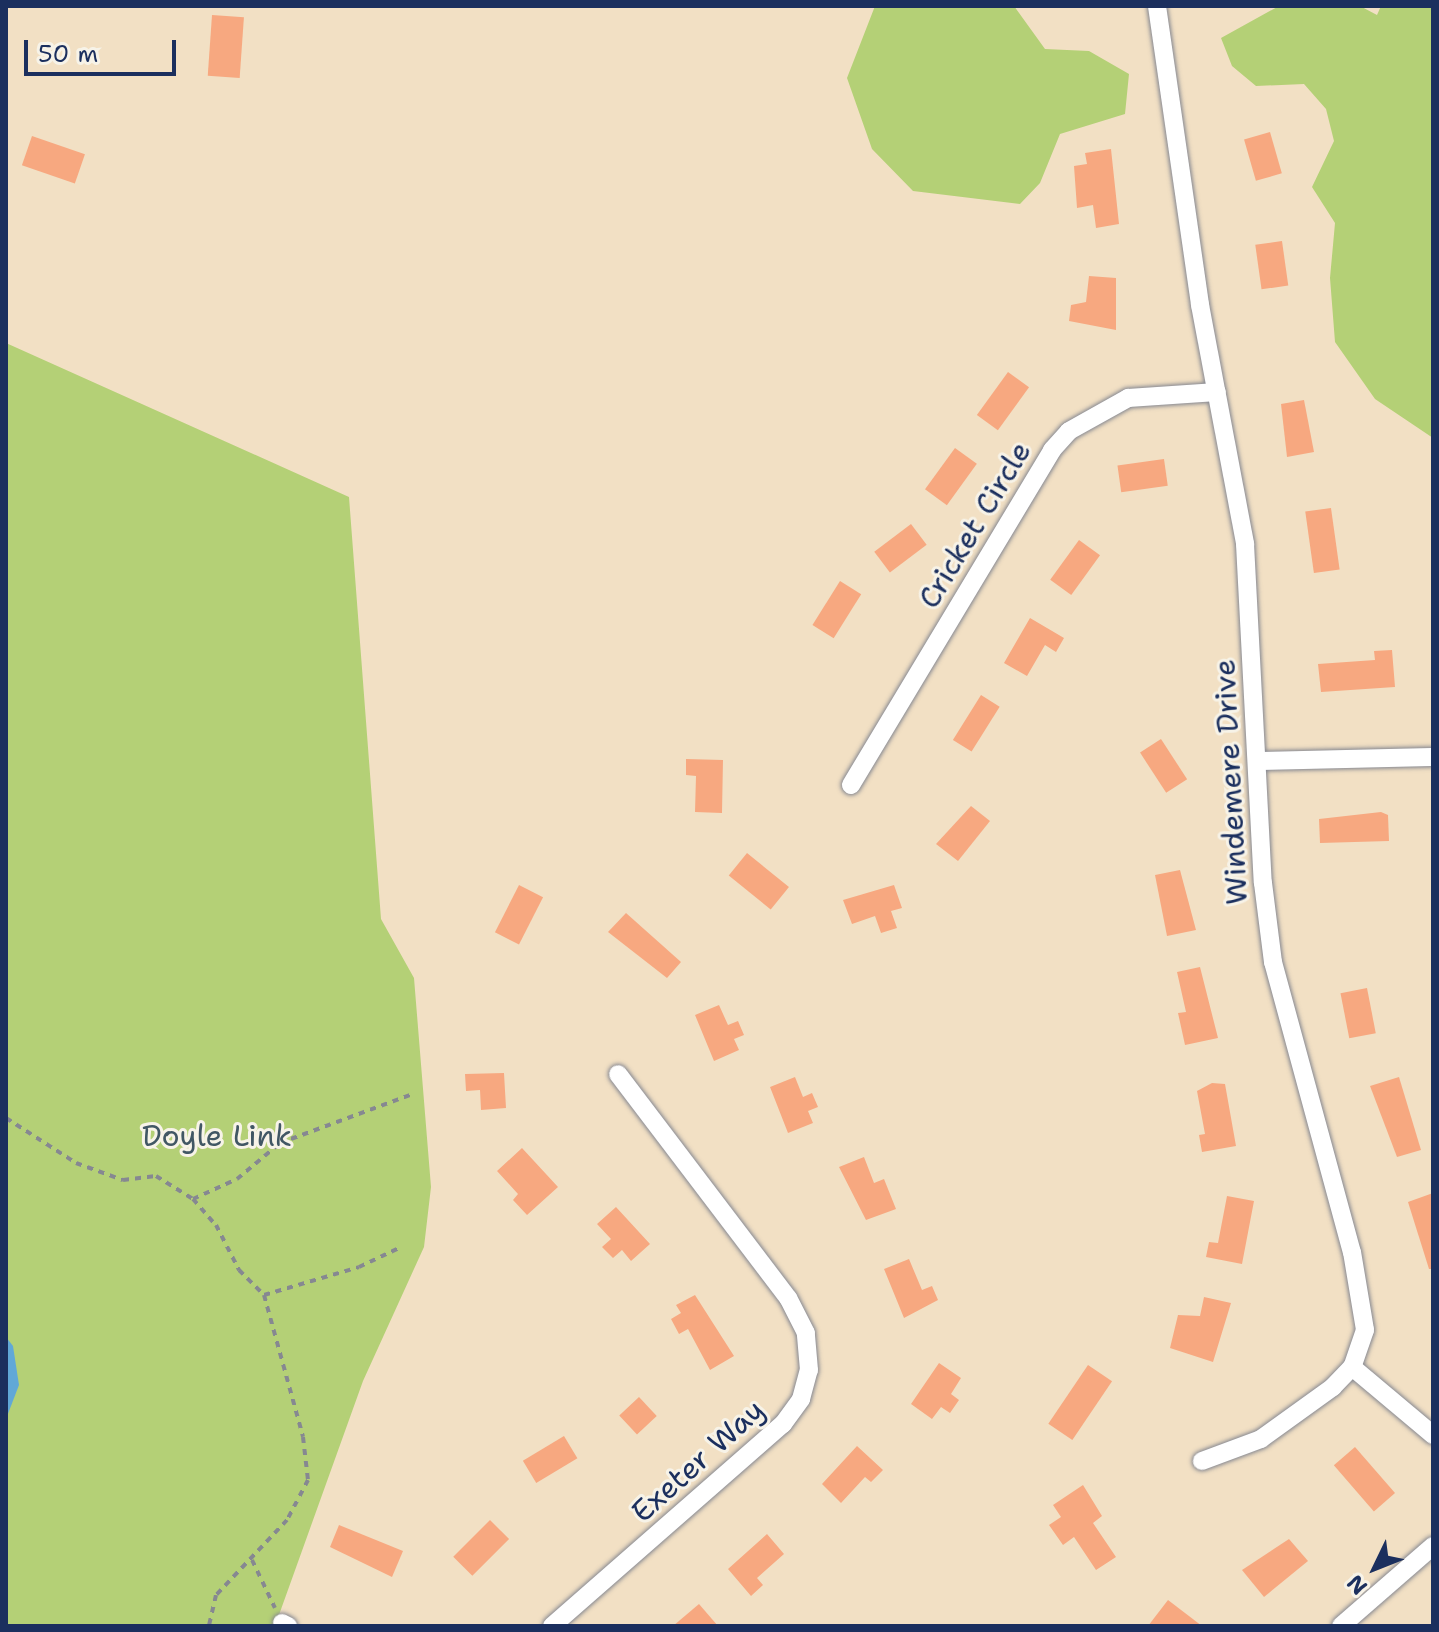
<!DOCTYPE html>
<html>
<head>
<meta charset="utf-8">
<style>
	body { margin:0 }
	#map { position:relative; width:1439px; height:1632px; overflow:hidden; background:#f2e0c4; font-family:"Shantell Sans",sans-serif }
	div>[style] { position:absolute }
	.green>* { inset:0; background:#b4d076 }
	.water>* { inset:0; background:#61a8d7 }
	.building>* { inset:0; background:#f7a880; transform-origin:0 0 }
	.path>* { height:4px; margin-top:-2px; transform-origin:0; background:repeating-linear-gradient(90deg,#868891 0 6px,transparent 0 12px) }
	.roads { filter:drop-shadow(0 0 2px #868891) drop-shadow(0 0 2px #868891) }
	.street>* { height:18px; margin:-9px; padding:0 9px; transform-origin:9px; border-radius:9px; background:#fff }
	span { translate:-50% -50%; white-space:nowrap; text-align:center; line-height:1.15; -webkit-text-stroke:6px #f7f3e8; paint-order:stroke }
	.street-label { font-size:30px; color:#1b2f5e }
	.park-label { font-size:30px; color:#415764 }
	.frame { position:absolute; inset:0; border:8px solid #1b2f5e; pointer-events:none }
	.north { position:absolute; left:1335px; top:1528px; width:80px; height:80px; -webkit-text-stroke:6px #f7f3e8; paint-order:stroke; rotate:227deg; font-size:22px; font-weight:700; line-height:32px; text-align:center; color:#1b2f5e }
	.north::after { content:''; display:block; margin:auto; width:28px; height:36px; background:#1b2f5e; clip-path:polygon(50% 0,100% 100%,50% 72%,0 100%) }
	.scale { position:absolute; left:24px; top:40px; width:152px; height:36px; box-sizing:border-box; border:4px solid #1b2f5e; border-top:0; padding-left:10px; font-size:24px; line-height:28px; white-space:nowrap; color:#1b2f5e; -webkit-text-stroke:6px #f7f3e8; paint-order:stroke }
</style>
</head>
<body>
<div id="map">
	<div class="green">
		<i style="clip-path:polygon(875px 6px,1014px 6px,1045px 49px,1089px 51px,1129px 74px,1125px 114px,1060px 134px,1040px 183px,1020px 204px,913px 191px,872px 149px,847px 78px)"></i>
		<i style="clip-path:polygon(1279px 6px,1360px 6px,1377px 15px,1381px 6px,1433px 6px,1433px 438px,1375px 399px,1335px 342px,1330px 278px,1335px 223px,1312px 187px,1334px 141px,1326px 109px,1304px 84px,1256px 86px,1232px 66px,1221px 38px)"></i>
		<i style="clip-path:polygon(6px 343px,349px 497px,381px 919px,414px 978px,431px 1187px,424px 1247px,363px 1381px,275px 1626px,6px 1626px)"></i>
	</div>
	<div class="water">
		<i style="clip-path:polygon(6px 1337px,13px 1346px,19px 1385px,6px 1419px)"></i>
	</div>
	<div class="building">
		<i style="left:212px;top:15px;width:32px;height:61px;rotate:4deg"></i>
		<i style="left:1270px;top:132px;width:43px;height:27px;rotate:74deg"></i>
		<i style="left:32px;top:136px;width:56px;height:31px;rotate:19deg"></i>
		<i style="clip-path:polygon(1111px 149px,1119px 224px,1096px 228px,1093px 205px,1077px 208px,1074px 166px,1087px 164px,1085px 153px)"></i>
		<i style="left:1282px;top:241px;width:45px;height:27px;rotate:82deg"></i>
		<i style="clip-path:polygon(1089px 276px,1116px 278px,1116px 330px,1069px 321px,1071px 305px,1086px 302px)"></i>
		<i style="left:1008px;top:372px;width:26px;height:53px;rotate:36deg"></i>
		<i style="clip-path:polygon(1304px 400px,1314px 452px,1287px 457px,1281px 404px)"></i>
		<i style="left:955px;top:448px;width:27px;height:51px;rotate:36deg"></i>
		<i style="left:1164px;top:459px;width:27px;height:47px;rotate:82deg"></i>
		<i style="left:1331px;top:508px;width:62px;height:26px;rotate:82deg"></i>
		<i style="left:911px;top:524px;width:26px;height:46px;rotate:53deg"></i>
		<i style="left:1079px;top:540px;width:26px;height:49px;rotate:36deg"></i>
		<i style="left:840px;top:581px;width:25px;height:52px;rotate:32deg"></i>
		<i style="clip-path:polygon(1030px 618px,1064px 638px,1056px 652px,1045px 645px,1027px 676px,1004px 663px)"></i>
		<i style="clip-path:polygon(1392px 650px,1395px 687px,1321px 692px,1318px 664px,1375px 660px,1374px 651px)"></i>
		<i style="left:981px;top:695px;width:22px;height:53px;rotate:32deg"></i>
		<i style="left:1161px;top:739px;width:48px;height:25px;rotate:57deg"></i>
		<i style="clip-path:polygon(686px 759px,723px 760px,722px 813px,695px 812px,696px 776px,686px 775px)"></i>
		<i style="clip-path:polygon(971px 806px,990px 821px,958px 861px,936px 844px)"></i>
		<i style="clip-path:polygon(1381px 812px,1388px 815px,1389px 841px,1320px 843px,1319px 819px)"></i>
		<i style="left:747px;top:853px;width:54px;height:29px;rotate:39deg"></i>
		<i style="clip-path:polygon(1180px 870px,1196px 930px,1167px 936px,1155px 875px)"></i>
		<i style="left:519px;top:885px;width:27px;height:53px;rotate:27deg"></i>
		<i style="clip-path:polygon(894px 885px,902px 908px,891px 911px,897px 928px,881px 933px,875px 916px,852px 924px,843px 900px)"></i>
		<i style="clip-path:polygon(626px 913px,681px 962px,667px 978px,608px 932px)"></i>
		<i style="clip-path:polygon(1200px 967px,1218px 1038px,1185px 1045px,1178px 1013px,1186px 1012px,1177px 972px)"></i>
		<i style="left:1367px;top:988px;width:46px;height:27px;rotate:79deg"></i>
		<i style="clip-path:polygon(719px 1005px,728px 1025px,738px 1021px,744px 1035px,734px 1039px,739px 1050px,714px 1061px,695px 1015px)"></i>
		<i style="clip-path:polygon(504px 1073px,506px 1108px,481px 1110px,480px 1090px,466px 1091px,465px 1074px)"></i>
		<i style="clip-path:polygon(795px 1077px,803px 1097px,812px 1093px,818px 1107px,808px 1111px,813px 1123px,788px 1133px,770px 1087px)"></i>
		<i style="clip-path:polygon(1399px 1077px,1421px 1150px,1397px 1157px,1370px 1086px)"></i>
		<i style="clip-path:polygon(1212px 1083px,1225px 1084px,1236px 1146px,1202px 1152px,1199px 1135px,1205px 1134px,1197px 1091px)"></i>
		<i style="clip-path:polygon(522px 1148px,558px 1187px,527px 1215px,513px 1200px,518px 1194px,497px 1171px)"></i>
		<i style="clip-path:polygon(864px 1157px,874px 1183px,884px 1179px,896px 1209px,866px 1220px,839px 1167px)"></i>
		<i style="clip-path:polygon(1433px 1193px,1433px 1269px,1429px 1269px,1408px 1202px)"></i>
		<i style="clip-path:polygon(1227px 1196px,1254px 1201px,1242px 1264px,1206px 1257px,1209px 1242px,1218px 1243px)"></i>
		<i style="clip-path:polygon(616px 1207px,650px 1244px,631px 1261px,622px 1250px,613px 1258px,602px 1247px,611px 1239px,597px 1224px)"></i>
		<i style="clip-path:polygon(909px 1259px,922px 1290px,932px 1286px,938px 1300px,904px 1318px,884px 1269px)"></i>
		<i style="clip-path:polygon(695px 1295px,734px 1356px,710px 1370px,688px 1329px,679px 1334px,671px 1319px,681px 1313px,676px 1305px)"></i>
		<i style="clip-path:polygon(1204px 1297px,1231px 1303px,1213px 1362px,1170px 1348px,1178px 1315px,1200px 1316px)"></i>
		<i style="clip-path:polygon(939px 1363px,961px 1378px,951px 1394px,959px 1400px,950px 1413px,941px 1407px,932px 1419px,911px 1404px)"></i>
		<i style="left:1088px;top:1365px;width:29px;height:71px;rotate:34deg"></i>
		<i style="left:639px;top:1397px;width:26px;height:27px;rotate:47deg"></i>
		<i style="left:564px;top:1436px;width:26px;height:48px;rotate:59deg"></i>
		<i style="clip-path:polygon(857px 1446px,883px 1470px,871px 1482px,865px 1477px,841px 1503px,822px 1484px)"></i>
		<i style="left:1355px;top:1447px;width:61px;height:28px;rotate:49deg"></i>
		<i style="clip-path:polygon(1083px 1485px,1102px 1516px,1093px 1523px,1116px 1557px,1096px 1570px,1074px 1537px,1063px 1545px,1049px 1525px,1061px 1517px,1053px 1505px)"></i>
		<i style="left:490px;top:1520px;width:27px;height:52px;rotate:45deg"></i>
		<i style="clip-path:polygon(339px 1525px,403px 1551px,392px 1577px,330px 1547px)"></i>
		<i style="clip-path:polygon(767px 1534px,784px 1554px,757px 1578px,763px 1585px,751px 1596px,728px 1569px)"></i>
		<i style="clip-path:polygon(1289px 1539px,1308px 1561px,1264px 1597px,1242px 1570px)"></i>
		<i style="clip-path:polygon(1168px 1600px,1202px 1626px,1148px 1626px)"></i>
		<i style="clip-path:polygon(699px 1604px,718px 1626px,673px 1626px)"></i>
	</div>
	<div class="path">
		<i style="left:6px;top:1118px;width:83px;rotate:32.7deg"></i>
		<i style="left:76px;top:1163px;width:50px;rotate:19.9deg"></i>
		<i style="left:123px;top:1180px;width:33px;rotate:-7deg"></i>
		<i style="left:156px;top:1176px;width:44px;rotate:31.9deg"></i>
		<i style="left:193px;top:1199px;width:35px;rotate:49deg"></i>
		<i style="left:216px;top:1225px;width:51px;rotate:62.9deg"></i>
		<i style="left:239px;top:1270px;width:35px;rotate:45deg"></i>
		<i style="left:264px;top:1295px;width:147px;rotate:74.6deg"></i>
		<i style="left:303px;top:1437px;width:43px;rotate:83.4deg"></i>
		<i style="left:308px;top:1480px;width:45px;rotate:117.7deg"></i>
		<i style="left:287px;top:1520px;width:103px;rotate:133.4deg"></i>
		<i style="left:216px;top:1595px;width:32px;rotate:103deg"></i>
		<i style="left:193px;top:1199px;width:48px;rotate:-24.4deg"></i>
		<i style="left:237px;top:1179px;width:56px;rotate:-39.9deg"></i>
		<i style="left:280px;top:1143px;width:139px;rotate:-20.3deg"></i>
		<i style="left:264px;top:1295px;width:99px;rotate:-16.4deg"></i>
		<i style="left:359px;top:1267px;width:44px;rotate:-25.4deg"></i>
		<i style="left:252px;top:1560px;width:53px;rotate:64.4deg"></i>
	</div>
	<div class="roads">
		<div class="street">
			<i style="left:1157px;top:6px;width:302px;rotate:81.8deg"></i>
			<i style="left:1200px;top:305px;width:243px;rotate:79.3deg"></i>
			<i style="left:1245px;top:544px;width:339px;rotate:87deg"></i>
			<i style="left:1263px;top:883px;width:80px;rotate:82.8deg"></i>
			<i style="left:1273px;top:962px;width:301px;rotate:74.8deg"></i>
			<i style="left:1352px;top:1252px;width:79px;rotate:80.5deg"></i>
			<i style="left:1365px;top:1330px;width:39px;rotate:109deg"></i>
			<i style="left:1352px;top:1367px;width:28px;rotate:134deg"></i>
			<i style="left:1333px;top:1387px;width:89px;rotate:144.2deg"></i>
			<i style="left:1261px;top:1439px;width:63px;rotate:159.6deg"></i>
			<i style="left:1259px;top:761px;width:174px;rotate:-1.3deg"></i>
			<i style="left:851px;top:785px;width:391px;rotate:-59deg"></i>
			<i style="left:1052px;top:450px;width:25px;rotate:-48deg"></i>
			<i style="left:1069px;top:431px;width:68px;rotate:-29.2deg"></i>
			<i style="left:1128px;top:398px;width:89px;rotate:-3.9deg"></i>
			<i style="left:1352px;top:1367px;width:106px;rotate:40deg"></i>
			<i style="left:282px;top:1623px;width:7px;rotate:27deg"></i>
			<i style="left:552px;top:1626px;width:307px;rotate:-41.2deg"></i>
			<i style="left:783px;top:1424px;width:31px;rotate:-54deg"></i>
			<i style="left:801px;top:1399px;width:30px;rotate:-75deg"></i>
			<i style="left:809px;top:1370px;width:37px;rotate:-95deg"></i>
			<i style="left:806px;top:1333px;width:39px;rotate:-117deg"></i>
			<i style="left:788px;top:1298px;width:281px;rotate:-127.2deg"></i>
			<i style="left:1341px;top:1626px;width:122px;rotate:-41deg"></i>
		</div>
	</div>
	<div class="street-label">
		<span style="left:975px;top:525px;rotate:-59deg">Cricket Circle</span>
		<span style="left:1231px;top:782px;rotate:-93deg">Windemere Drive</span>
		<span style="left:698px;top:1461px;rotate:-42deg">Exeter Way</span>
	</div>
	<div class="park-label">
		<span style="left:217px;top:1136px">Doyle Link</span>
	</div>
	<div class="frame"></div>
	<div class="north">N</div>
	<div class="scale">50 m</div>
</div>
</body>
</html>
